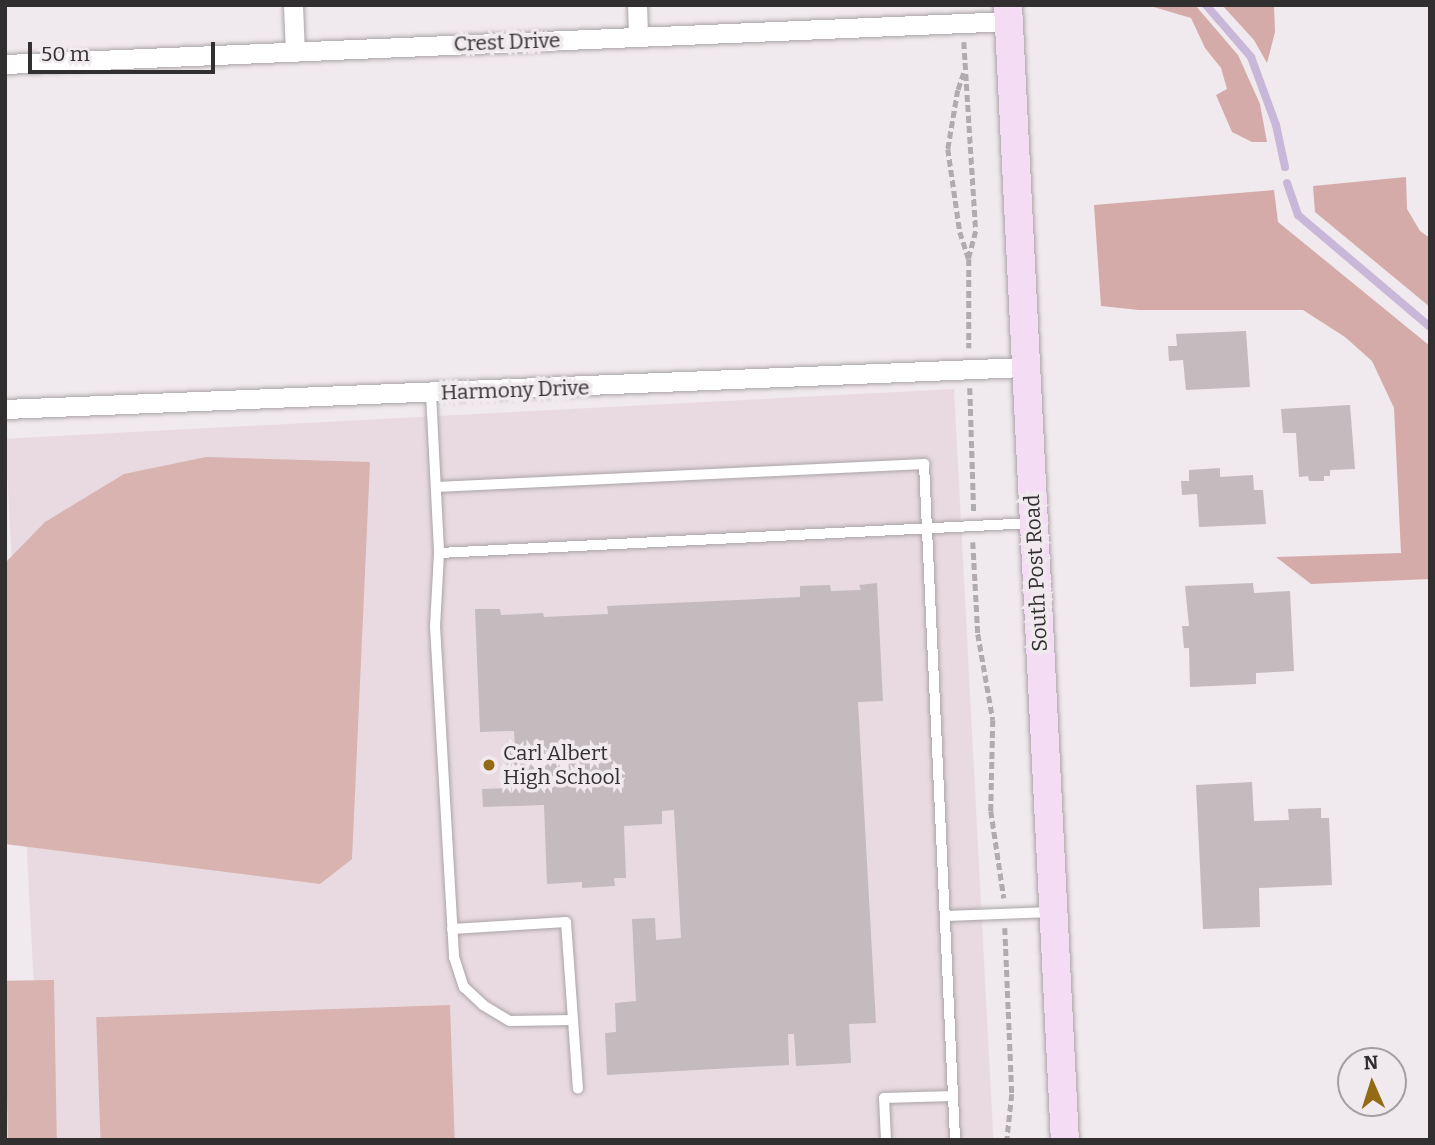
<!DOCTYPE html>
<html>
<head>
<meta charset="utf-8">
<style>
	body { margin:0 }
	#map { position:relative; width:1435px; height:1145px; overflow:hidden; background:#f0e9ed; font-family:Bitter,serif }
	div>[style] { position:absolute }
	.built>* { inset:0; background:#e9dae1; transform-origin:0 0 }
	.green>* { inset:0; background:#d8b3b0; transform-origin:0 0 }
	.forest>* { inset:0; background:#d4aba8 }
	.stream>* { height:8px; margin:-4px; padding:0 4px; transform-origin:4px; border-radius:4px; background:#c8b7d8 }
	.building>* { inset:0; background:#c3bbbd }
	.path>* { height:4.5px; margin-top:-2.25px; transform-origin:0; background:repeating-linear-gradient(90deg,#b0abae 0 7px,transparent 0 10.5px) }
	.roads { filter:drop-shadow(0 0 2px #aaa4a7) drop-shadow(0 0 2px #aaa4a7) }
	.lane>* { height:10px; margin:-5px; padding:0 5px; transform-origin:5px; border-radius:5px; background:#fff }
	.street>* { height:19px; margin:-9.5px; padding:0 9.5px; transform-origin:9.5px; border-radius:9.5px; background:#fff }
	.secondary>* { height:28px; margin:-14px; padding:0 14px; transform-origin:14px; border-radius:14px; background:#f5dcf5 }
	.dots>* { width:19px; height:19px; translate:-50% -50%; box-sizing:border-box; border:4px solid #f0e9ed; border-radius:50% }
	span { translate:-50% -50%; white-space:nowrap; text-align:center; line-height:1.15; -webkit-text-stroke:7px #f0e9ed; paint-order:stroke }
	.street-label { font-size:21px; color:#312f30 }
	.poi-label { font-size:21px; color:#312f30 }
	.left { translate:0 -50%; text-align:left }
	.frame { position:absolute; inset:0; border:7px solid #312f30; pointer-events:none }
	.north { position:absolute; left:1337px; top:1047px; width:70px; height:70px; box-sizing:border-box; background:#f0e9ed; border:2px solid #a49fa1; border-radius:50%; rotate:357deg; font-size:19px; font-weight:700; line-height:28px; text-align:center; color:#312f30 }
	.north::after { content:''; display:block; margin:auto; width:24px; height:32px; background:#936b14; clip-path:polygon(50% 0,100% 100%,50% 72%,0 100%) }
	.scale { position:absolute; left:28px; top:42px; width:187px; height:32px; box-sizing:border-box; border:4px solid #312f30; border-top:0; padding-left:9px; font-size:21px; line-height:24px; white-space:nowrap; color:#312f30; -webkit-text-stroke:5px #f0e9ed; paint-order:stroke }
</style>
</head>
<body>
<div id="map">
	<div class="built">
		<i style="left:954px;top:389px;width:752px;height:950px;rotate:87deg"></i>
	</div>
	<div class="green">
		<i style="clip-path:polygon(206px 457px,370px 462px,352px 859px,320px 884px,5px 844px,5px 563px,45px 522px,124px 474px)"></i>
		<i style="left:54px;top:980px;width:160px;height:49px;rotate:89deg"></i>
		<i style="left:450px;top:1005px;width:135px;height:354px;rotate:88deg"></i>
	</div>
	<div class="forest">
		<i style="clip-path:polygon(1147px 5px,1195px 5px,1238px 55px,1260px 104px,1267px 142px,1252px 142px,1232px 132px,1216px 95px,1227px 89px,1221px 68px,1205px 48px,1191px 18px)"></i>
		<i style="clip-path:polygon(1222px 5px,1274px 5px,1275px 32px,1267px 63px,1254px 40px)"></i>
		<i style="clip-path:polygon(1406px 177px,1407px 209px,1420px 231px,1430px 238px,1430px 307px,1315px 212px,1313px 186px)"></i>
		<i style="clip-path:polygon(1274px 190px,1278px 222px,1430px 346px,1430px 579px,1311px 584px,1276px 557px,1401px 553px,1394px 408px,1372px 361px,1345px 337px,1303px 310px,1139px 310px,1101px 306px,1094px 205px)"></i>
	</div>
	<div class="stream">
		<i style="left:1206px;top:5px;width:69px;rotate:49.1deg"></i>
		<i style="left:1251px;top:57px;width:72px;rotate:69.8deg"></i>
		<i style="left:1276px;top:125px;width:43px;rotate:77.9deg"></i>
		<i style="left:1287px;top:183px;width:34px;rotate:71deg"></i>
		<i style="left:1298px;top:215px;width:173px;rotate:40.3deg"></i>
	</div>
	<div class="building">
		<i style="clip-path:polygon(1246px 331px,1250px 387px,1186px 390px,1183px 360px,1169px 361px,1168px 346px,1177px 346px,1176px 334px)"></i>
		<i style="clip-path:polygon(1350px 405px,1355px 469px,1330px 470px,1330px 476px,1324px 476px,1324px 481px,1309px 481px,1308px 476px,1299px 477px,1296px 433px,1283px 433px,1281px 409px)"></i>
		<i style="clip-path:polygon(1220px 468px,1220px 477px,1253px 475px,1254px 490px,1263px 490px,1266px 524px,1199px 527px,1197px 494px,1182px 495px,1181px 481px,1189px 481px,1189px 470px)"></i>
		<i style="clip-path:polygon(877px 583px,883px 701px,858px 702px,876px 1023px,849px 1024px,851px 1063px,796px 1066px,794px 1034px,788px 1034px,789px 1065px,607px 1075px,605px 1033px,616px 1032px,615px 1003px,636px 1001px,632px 919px,655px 918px,656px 940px,681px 938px,674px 810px,662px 811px,662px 824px,624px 826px,626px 878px,614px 878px,615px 886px,582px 888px,582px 882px,547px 884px,544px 805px,483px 807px,482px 789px,508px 788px,507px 747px,515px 746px,514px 731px,480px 732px,475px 609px,500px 609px,501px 615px,543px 613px,544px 617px,608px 614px,607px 606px,800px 597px,800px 586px,830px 585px,831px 591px,861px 590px,859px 585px)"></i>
		<i style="clip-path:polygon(1253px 583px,1254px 593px,1290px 591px,1294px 671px,1256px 673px,1256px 684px,1190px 687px,1189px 648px,1184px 648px,1182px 626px,1189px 626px,1185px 586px)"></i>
		<i style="clip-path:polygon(1252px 782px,1254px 821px,1289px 820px,1288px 809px,1321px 808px,1321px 818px,1329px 818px,1332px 885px,1259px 888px,1260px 927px,1203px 929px,1196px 785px)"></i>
	</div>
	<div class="path">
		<i style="left:964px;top:42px;width:189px;rotate:86.4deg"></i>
		<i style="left:976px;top:231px;width:28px;rotate:105deg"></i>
		<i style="left:964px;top:73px;width:18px;rotate:109deg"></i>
		<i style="left:958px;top:90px;width:60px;rotate:99.6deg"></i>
		<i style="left:948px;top:149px;width:84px;rotate:81.8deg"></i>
		<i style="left:960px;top:232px;width:28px;rotate:72deg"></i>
		<i style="left:969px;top:259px;width:89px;rotate:90deg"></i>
		<i style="left:970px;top:388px;width:124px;rotate:88.2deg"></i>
		<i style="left:973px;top:542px;width:92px;rotate:86.9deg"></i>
		<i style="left:978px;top:634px;width:87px;rotate:80.1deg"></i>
		<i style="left:993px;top:720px;width:91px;rotate:91.3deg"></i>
		<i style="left:991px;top:811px;width:88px;rotate:81.5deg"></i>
		<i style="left:1005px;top:928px;width:166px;rotate:87.6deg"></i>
		<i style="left:1012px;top:1094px;width:46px;rotate:96.2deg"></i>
	</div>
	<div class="roads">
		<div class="lane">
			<i style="left:431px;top:393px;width:160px;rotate:87.1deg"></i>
			<i style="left:439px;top:553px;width:73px;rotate:93.1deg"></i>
			<i style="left:435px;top:626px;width:332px;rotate:86.7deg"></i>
			<i style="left:454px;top:957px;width:32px;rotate:72deg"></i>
			<i style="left:464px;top:987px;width:26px;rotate:43deg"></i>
			<i style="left:483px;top:1005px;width:31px;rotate:31deg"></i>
			<i style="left:510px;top:1021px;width:63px;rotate:-0.9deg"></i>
			<i style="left:436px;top:487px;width:489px;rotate:-2.7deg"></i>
			<i style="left:924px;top:464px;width:677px;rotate:87.37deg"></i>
			<i style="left:439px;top:553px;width:595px;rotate:-2.89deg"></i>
			<i style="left:945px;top:916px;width:108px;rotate:-2.1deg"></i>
			<i style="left:452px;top:929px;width:114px;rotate:-3.5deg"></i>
			<i style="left:566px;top:922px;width:167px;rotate:85.9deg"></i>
			<i style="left:886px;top:1140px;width:42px;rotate:-92.7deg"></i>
			<i style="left:884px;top:1098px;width:69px;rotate:-1.7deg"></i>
		</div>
		<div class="street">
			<i style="left:293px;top:5px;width:47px;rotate:87.6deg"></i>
			<i style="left:637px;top:5px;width:32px;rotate:88deg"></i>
			<i style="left:5px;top:64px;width:1004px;rotate:-2.45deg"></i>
			<i style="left:5px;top:409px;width:1021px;rotate:-2.36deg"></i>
		</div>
		<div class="secondary">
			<i style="left:1008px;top:5px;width:1136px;rotate:87.13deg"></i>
		</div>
	</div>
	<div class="dots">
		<i style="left:489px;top:765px;background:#936b14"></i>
	</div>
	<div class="street-label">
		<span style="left:507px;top:42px;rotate:-2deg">Crest Drive</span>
		<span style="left:515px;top:390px;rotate:-2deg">Harmony Drive</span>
		<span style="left:1036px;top:573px;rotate:-93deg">South Post Road</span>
	</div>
	<div class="poi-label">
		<span class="left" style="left:503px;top:765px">Carl Albert<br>High School</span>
	</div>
	<div class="frame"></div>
	<div class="north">N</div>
	<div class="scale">50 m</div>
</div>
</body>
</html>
